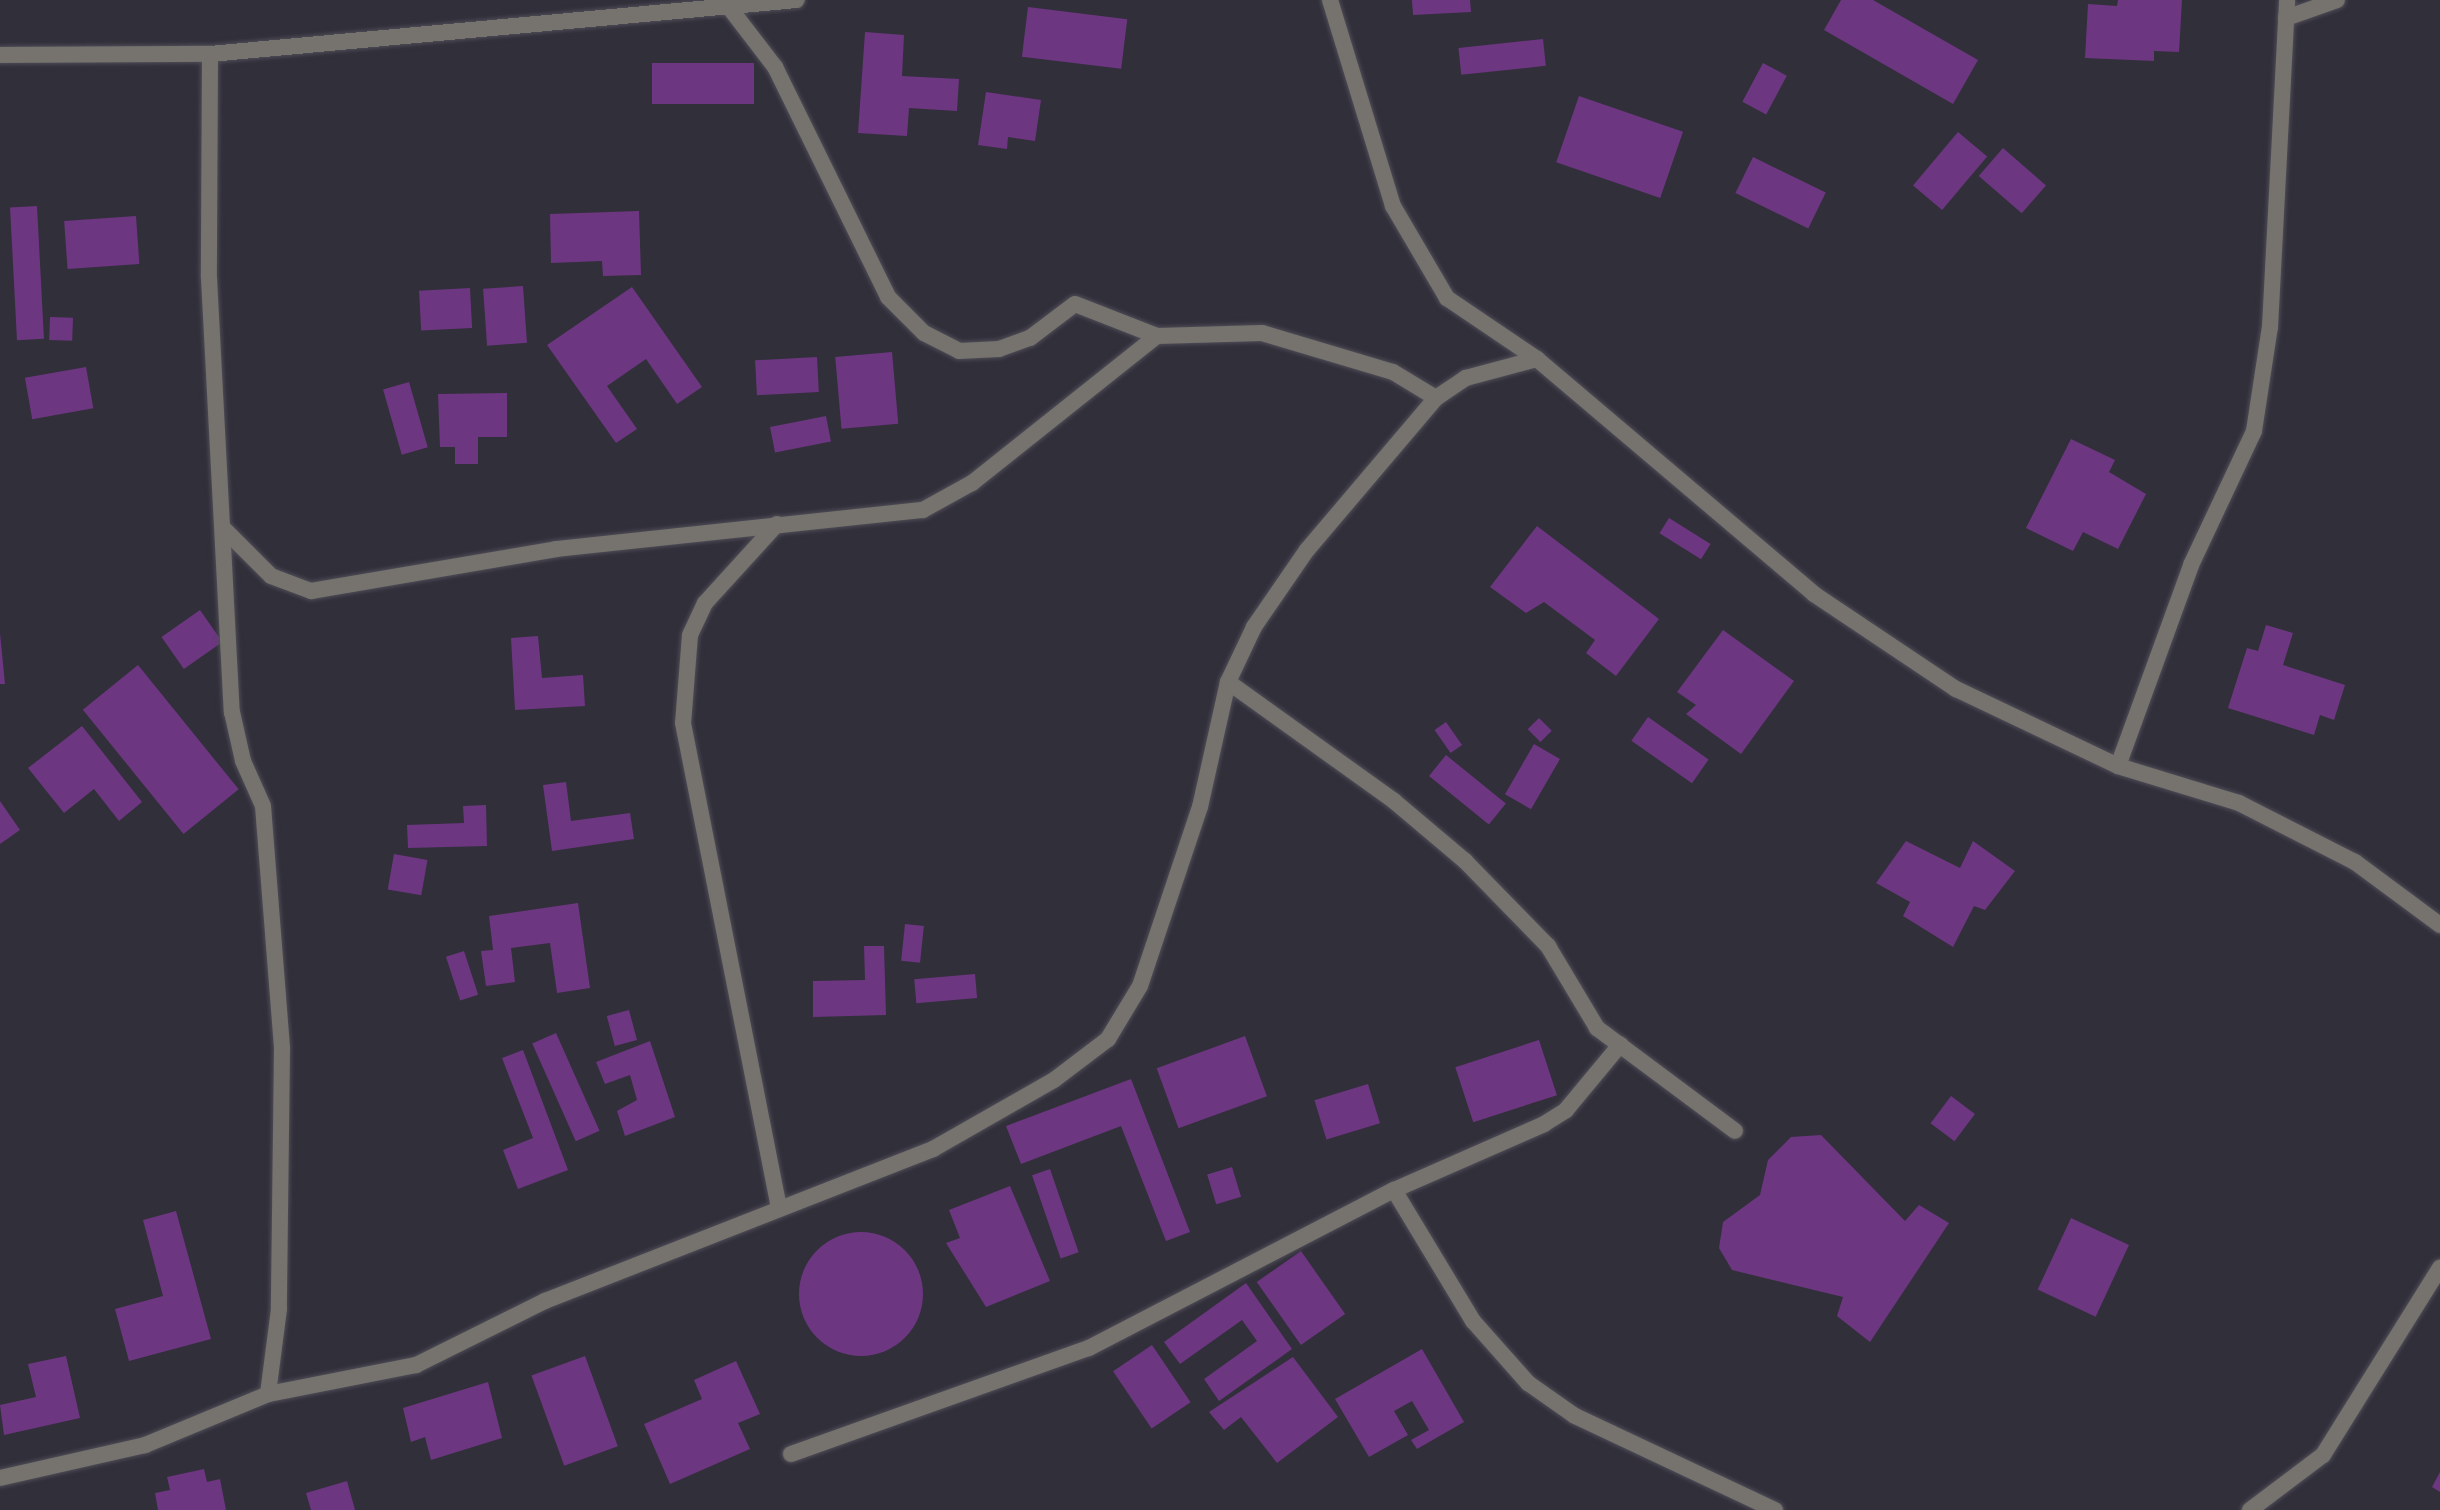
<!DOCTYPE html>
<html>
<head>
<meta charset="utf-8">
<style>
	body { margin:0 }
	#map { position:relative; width:2440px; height:1510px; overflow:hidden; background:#312f3a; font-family:"Source Serif 4",serif }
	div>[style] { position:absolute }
	.building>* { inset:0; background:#6d3681; transform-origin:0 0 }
	.round { border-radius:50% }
	.roads { filter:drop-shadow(0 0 2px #4f4d57) drop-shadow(0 0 2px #4f4d57) }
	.street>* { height:16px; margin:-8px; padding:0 8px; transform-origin:8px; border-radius:8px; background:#76736e }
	span { translate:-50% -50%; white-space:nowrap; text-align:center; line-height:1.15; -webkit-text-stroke:7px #272530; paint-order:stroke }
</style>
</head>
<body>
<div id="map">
	<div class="building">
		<i style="clip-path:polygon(1412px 0,1470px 0,1471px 12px,1413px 15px)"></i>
		<i style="clip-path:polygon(1841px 0,1873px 0,1978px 60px,1953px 104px,1824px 30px)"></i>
		<i style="clip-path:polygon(2118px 0,2182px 0,2179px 52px,2154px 51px,2154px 61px,2085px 58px,2088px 4px,2117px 6px)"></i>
		<i style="left:1028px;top:7px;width:100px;height:50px;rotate:7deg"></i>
		<i style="clip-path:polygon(865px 32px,904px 35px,902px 76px,959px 79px,957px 111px,909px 108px,907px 136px,858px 133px)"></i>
		<i style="left:1543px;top:39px;width:27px;height:85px;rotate:84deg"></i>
		<i style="left:754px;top:63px;width:41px;height:102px;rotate:90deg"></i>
		<i style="left:1763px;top:63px;width:27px;height:44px;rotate:28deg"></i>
		<i style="clip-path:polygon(986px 92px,1041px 100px,1035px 141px,1008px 137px,1007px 149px,978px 145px)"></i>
		<i style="left:1579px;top:96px;width:110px;height:70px;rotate:19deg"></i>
		<i style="left:1958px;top:132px;width:38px;height:70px;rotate:40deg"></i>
		<i style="left:2003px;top:148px;width:57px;height:37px;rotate:41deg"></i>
		<i style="left:1753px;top:157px;width:81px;height:40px;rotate:26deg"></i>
		<i style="left:37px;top:206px;width:133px;height:27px;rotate:87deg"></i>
		<i style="clip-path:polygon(639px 211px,641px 275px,603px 276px,602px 261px,551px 263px,550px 214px)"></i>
		<i style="left:136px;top:216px;width:48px;height:72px;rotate:86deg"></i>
		<i style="left:523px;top:286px;width:57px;height:40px;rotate:86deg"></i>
		<i style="clip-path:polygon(632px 287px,702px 387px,677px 404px,646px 359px,607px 386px,637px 429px,616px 443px,547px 345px)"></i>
		<i style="left:470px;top:288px;width:40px;height:51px;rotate:87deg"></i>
		<i style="left:50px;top:317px;width:23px;height:23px;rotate:2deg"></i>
		<i style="left:892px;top:352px;width:72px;height:57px;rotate:85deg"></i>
		<i style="left:817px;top:357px;width:35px;height:62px;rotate:87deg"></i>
		<i style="left:86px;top:367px;width:42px;height:62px;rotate:80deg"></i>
		<i style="left:409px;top:382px;width:68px;height:27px;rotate:74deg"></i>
		<i style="clip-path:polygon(507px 393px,507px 437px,478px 437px,478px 464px,455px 464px,455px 447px,440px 447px,438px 394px)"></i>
		<i style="left:826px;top:416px;width:26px;height:57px;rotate:79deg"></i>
		<i style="clip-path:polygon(2071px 439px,2115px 460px,2109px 472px,2146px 494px,2118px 549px,2083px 532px,2073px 551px,2026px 528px)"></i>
		<i style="left:1669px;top:518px;width:49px;height:18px;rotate:32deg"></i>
		<i style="clip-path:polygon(1537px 526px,1659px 619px,1616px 676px,1586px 653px,1595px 640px,1544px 602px,1526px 613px,1490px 587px)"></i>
		<i style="left:200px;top:610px;width:39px;height:47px;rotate:55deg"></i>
		<i style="clip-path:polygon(2266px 625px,2293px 633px,2283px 665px,2345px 685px,2334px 720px,2320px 715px,2314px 735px,2228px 708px,2247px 648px,2258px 651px)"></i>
		<i style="clip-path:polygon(1723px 630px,1794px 681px,1741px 754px,1686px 714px,1696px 705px,1677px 692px)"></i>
		<i style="clip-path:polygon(0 633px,5px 684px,0 684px)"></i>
		<i style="clip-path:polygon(538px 636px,542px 678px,583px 675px,585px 706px,515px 710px,511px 638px)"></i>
		<i style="left:138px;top:665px;width:160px;height:71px;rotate:51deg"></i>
		<i style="left:1648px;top:717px;width:74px;height:29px;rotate:35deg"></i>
		<i style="left:1539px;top:718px;width:18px;height:16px;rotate:45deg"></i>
		<i style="left:1446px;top:722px;width:28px;height:14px;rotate:55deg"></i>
		<i style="clip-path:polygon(82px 726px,142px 802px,119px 821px,94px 789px,64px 813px,28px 768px)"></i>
		<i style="left:1534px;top:744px;width:30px;height:58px;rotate:30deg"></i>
		<i style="left:1446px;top:755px;width:77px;height:27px;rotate:39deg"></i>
		<i style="clip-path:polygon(566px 782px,571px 821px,630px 813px,634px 839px,552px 851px,543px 785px)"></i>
		<i style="clip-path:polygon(0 801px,20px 830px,0 844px)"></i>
		<i style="clip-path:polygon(486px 805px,487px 846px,408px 848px,407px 825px,464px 823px,463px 806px)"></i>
		<i style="clip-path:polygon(1906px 841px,1960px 868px,1973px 841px,2015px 871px,1985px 910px,1974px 906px,1953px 947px,1903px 916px,1910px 902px,1876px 883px)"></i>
		<i style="left:394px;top:854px;width:34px;height:36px;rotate:10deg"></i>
		<i style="clip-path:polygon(578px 903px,590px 988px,557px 993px,550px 943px,511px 948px,515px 982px,486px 986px,481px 951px,493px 950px,489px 916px)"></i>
		<i style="left:905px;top:924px;width:19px;height:37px;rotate:6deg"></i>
		<i style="clip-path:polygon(864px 946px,884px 946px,886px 1015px,813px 1017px,813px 981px,865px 980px)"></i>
		<i style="left:464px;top:951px;width:46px;height:19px;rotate:72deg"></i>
		<i style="left:975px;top:974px;width:24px;height:61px;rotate:85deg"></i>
		<i style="left:629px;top:1010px;width:31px;height:23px;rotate:75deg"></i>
		<i style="left:556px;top:1033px;width:107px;height:26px;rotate:66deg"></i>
		<i style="left:1245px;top:1036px;width:64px;height:94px;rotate:70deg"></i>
		<i style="left:1539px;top:1040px;width:58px;height:88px;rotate:72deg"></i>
		<i style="clip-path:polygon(650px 1041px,675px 1117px,625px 1136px,617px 1111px,637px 1100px,630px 1075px,605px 1084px,596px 1062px)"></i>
		<i style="clip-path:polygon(523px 1050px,568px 1170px,518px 1189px,503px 1150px,533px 1138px,502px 1058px)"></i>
		<i style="clip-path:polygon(1131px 1079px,1190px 1232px,1166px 1241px,1121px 1126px,1021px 1164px,1006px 1126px)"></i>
		<i style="left:1368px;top:1084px;width:41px;height:56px;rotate:73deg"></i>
		<i style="left:1951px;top:1096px;width:30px;height:34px;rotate:37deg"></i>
		<i style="clip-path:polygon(1821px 1135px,1905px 1221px,1919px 1205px,1949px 1223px,1870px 1342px,1837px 1316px,1843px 1297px,1732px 1270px,1719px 1248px,1723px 1222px,1760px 1195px,1768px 1160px,1791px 1137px)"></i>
		<i style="left:1232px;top:1167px;width:31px;height:26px;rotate:73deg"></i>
		<i style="left:1050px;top:1169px;width:88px;height:19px;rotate:71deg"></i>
		<i style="clip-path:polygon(1010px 1186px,1050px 1281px,986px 1307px,946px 1243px,960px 1238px,949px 1210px)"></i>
		<i style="clip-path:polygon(176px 1211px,211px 1339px,129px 1361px,115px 1309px,163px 1296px,143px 1220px)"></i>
		<i style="left:2071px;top:1218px;width:64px;height:79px;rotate:25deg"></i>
		<i class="round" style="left:799px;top:1232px;width:124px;height:124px"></i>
		<i style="left:1301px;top:1251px;width:77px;height:54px;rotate:55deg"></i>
		<i style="clip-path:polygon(1246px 1283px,1292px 1349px,1219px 1401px,1204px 1379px,1257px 1341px,1242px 1320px,1180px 1364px,1164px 1342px)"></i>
		<i style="left:1152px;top:1345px;width:69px;height:47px;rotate:56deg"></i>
		<i style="clip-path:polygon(1422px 1349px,1464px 1422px,1417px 1449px,1411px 1440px,1429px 1430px,1412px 1401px,1394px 1411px,1408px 1435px,1369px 1457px,1335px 1399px)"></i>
		<i style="clip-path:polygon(66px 1356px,80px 1418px,4px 1435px,0 1405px,36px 1397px,28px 1364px)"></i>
		<i style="left:585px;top:1356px;width:96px;height:57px;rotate:70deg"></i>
		<i style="clip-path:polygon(1293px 1357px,1338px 1417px,1277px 1463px,1241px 1417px,1224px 1430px,1209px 1412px)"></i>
		<i style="clip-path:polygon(736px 1361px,760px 1414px,738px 1423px,750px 1449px,670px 1484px,644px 1424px,702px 1399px,694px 1380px)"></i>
		<i style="clip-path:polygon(488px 1382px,502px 1438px,431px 1460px,425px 1437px,411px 1442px,403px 1408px)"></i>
		<i style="clip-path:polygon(204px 1469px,207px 1482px,220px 1479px,226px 1510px,158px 1510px,155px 1493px,170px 1490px,167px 1477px)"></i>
		<i style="clip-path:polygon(2440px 1472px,2440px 1492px,2432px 1487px)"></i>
		<i style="clip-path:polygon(347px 1481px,355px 1510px,311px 1510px,306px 1493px)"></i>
	</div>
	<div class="roads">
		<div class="street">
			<i style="left:1330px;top:0;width:215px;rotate:73deg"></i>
			<i style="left:1393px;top:206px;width:107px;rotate:59.6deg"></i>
			<i style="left:1447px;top:298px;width:109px;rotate:34.1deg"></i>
			<i style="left:1537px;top:359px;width:363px;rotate:40.3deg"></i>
			<i style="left:1814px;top:594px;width:171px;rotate:33.8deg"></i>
			<i style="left:1956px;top:689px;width:179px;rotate:25.4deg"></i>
			<i style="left:2118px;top:766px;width:127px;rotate:17deg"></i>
			<i style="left:2239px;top:803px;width:130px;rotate:27deg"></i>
			<i style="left:2355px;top:862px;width:106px;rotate:36.5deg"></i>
			<i style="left:732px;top:11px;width:71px;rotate:52.5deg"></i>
			<i style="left:775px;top:67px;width:256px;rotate:63.8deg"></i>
			<i style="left:888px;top:297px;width:51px;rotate:45deg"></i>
			<i style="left:924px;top:333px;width:39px;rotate:27deg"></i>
			<i style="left:959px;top:351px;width:40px;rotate:-2.9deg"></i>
			<i style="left:999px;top:349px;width:33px;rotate:-20deg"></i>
			<i style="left:1030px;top:338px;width:56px;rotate:-37.1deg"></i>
			<i style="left:1075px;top:304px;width:88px;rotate:21.3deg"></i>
			<i style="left:1157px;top:336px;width:105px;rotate:-1.6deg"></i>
			<i style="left:1262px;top:333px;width:137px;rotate:16.6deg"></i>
			<i style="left:1393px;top:372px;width:50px;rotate:31.2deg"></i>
			<i style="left:2286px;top:18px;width:54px;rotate:-19.4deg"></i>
			<i style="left:210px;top:54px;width:224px;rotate:90.3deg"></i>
			<i style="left:209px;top:278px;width:435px;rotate:87deg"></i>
			<i style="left:232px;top:712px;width:50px;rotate:77.3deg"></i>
			<i style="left:243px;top:761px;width:49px;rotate:66deg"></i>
			<i style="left:263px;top:806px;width:244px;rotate:85.5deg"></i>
			<i style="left:282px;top:1049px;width:260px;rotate:90.7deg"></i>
			<i style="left:279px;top:1309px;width:86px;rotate:97.4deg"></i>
			<i style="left:0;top:55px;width:210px;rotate:-0.3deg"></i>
			<i style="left:210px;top:54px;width:589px;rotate:-5.26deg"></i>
			<i style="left:777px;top:524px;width:107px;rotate:132.3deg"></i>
			<i style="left:705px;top:603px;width:35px;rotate:115deg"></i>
			<i style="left:690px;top:635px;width:88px;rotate:94.5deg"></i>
			<i style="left:683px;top:723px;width:490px;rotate:78.8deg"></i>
			<i style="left:225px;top:530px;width:65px;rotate:45deg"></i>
			<i style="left:271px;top:576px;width:43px;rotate:20.6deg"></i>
			<i style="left:311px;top:591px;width:249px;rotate:-9.7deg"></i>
			<i style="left:556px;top:549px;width:369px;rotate:-6.1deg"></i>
			<i style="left:923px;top:510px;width:56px;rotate:-28.9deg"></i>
			<i style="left:972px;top:483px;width:236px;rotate:-38.5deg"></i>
			<i style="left:1228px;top:682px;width:204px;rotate:35.6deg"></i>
			<i style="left:1394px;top:801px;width:93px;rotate:40.2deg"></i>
			<i style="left:1465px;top:861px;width:119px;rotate:45.7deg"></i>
			<i style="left:1548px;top:946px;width:96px;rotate:59.1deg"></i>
			<i style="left:1597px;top:1028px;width:172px;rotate:36.7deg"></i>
			<i style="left:2118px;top:766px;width:214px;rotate:-70deg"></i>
			<i style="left:2191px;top:565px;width:148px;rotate:-64.8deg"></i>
			<i style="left:2254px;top:431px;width:105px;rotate:-81.3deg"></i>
			<i style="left:2270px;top:327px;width:327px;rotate:-87deg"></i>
			<i style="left:1394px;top:1190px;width:153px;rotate:58.9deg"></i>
			<i style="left:1473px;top:1321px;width:83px;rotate:48.4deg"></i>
			<i style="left:1528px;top:1383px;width:57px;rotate:35.1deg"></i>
			<i style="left:1575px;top:1416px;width:221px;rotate:25.2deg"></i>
			<i style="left:791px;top:1454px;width:316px;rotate:-19.6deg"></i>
			<i style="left:1089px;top:1348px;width:343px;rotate:-27.4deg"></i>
			<i style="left:1394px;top:1190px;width:164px;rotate:-23.7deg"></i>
			<i style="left:1544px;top:1124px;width:26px;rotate:-32deg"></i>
			<i style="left:1566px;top:1110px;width:85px;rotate:-50.3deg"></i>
			<i style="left:0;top:1478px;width:149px;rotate:-12.8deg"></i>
			<i style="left:145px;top:1445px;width:133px;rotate:-22.5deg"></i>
			<i style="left:268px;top:1394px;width:151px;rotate:-11.1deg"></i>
			<i style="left:416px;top:1365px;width:144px;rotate:-26.4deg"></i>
			<i style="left:545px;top:1301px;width:417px;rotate:-21.4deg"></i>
			<i style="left:933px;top:1149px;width:139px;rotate:-29.7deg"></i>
			<i style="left:1054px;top:1080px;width:68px;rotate:-37.2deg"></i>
			<i style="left:1108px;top:1039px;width:62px;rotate:-58.9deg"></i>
			<i style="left:1140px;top:986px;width:189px;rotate:-71.5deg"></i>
			<i style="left:1200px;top:807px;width:128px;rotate:-77.4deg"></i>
			<i style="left:1228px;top:682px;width:61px;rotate:-64.7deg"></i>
			<i style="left:1254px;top:627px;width:93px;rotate:-55.5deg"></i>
			<i style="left:1307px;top:550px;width:199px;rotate:-49.7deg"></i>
			<i style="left:1436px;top:398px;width:36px;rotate:-34deg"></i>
			<i style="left:1466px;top:378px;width:73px;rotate:-15deg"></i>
			<i style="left:2250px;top:1510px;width:91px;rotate:-37deg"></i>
			<i style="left:2323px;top:1455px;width:221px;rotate:-58deg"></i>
		</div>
	</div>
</div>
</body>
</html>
